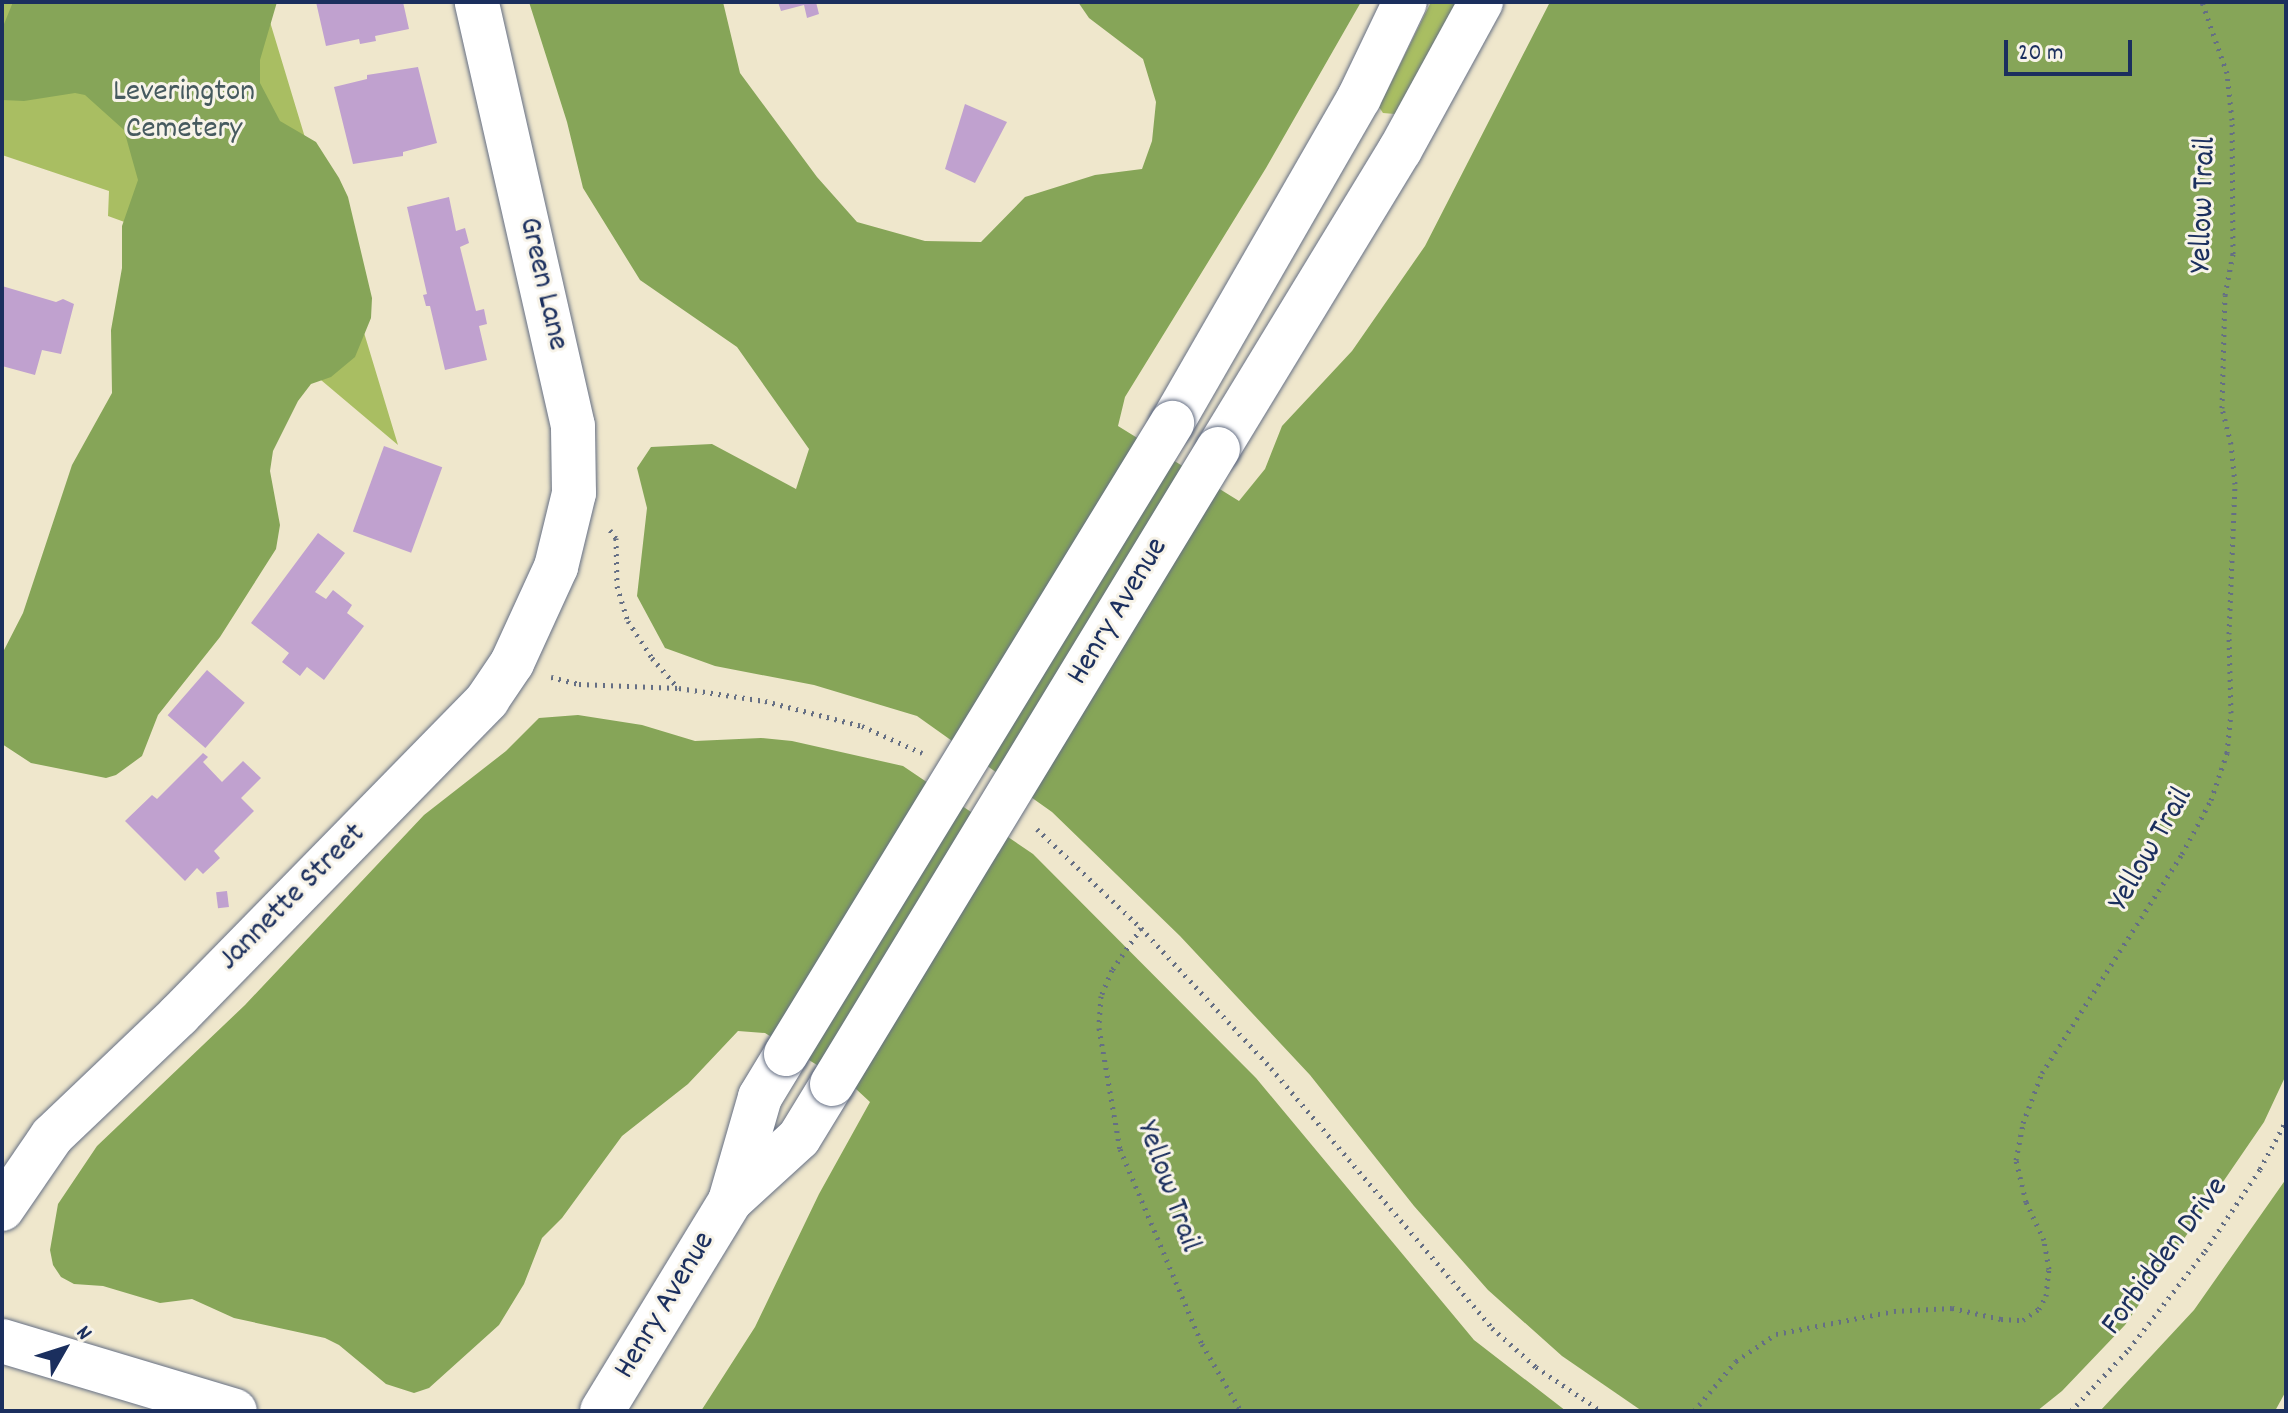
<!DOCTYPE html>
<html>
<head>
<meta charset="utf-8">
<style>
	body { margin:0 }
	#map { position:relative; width:2288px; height:1413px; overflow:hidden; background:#efe7cc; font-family:Dekko,sans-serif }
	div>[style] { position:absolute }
	.green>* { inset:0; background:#a9be62 }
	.forest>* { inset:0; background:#86a558 }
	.building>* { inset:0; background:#c0a1cf; transform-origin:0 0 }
	.path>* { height:5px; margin-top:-2.5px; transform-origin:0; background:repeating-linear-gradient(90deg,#656f84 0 2px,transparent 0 8px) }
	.roads { filter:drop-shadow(0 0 2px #656f84) drop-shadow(0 0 2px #656f84) }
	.minor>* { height:44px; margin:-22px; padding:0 22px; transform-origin:22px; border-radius:22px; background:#fff }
	.major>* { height:44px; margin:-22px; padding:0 22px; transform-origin:22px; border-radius:22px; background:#fff }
	.bridges { filter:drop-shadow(0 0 2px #656f84) drop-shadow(0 0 2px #656f84) }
	.major-bridge>* { height:44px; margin:-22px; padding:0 22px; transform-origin:22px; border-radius:22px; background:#fff }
	span { translate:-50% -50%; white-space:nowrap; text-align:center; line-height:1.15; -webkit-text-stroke:6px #f7f3e8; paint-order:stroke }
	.park-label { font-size:32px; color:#465a5f }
	.street-label { font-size:32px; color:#1b2f5e }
	.frame { position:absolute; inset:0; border:4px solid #1b2f5e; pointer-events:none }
	.north { position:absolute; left:24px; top:1309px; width:80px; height:80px; -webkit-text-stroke:6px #f7f3e8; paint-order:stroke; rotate:51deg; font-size:22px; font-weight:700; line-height:32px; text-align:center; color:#1b2f5e }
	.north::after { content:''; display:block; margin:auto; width:28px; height:36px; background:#1b2f5e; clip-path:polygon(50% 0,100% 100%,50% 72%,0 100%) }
	.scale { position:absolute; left:2004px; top:40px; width:128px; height:36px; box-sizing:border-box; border:4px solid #1b2f5e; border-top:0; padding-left:10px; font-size:24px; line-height:28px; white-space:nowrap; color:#1b2f5e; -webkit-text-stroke:6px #f7f3e8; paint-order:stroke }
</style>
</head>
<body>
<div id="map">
	<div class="green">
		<i style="clip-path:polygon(2px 2px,264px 2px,398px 445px,141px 228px,108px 216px,109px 191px,2px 155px)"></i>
		<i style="clip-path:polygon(1431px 2px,1456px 2px,1395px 114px,1383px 113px,1379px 107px)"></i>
	</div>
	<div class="forest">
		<i style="clip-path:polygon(13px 2px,277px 2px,260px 60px,260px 83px,280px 121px,316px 142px,339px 178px,348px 197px,372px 298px,371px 318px,355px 357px,331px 377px,311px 384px,298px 401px,273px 451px,270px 471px,280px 525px,276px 549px,220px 637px,158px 715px,142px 756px,116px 775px,106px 778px,31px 763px,2px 744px,2px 654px,23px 613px,72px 465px,112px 393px,111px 330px,122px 268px,122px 226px,138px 180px,124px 130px,85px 95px,75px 93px,24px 101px,2px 100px,2px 29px)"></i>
		<i style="clip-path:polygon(529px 2px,723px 2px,740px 73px,817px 177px,857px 222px,925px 241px,981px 242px,1025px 197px,1095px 175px,1142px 169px,1152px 141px,1156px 102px,1143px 59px,1089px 18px,1078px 2px,1361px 2px,1266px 168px,1125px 397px,1118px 426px,1239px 501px,1265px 469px,1282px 426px,1352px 351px,1425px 246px,1550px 2px,2286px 2px,2286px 1075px,2264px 1122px,2125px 1325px,2062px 1391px,2037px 1411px,1642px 1411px,1562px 1356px,1488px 1290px,1414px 1206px,1310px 1075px,1180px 936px,1052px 812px,917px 716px,814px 685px,715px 666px,665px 648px,637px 596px,647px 508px,637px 468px,651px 447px,712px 444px,796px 489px,809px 449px,737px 347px,640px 280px,583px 188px,567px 122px)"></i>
		<i style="clip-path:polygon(578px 715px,642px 725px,695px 741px,761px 738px,792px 741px,903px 766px,1033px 854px,1256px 1078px,1474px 1340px,1566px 1411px,701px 1411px,755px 1327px,819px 1194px,870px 1102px,856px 1089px,765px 1033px,738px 1031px,688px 1084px,622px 1136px,562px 1218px,542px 1238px,524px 1284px,499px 1325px,429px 1388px,414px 1393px,386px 1384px,339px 1345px,325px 1338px,234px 1318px,192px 1299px,160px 1303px,103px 1286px,74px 1284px,61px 1277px,53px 1265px,50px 1250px,58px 1204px,97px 1146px,245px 1005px,424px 815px,506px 751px,539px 718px)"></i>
		<i style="clip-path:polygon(2286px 1179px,2286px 1391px,2275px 1411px,2100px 1411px,2194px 1310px)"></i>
	</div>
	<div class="building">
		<i style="clip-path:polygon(316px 2px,403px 2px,409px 29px,375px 36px,376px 41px,360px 44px,359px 39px,326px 46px)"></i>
		<i style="clip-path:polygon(778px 2px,816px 2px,819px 14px,807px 18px,804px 5px,781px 11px)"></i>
		<i style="clip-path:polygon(418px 67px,437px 143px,403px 152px,403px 156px,353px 164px,334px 87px,367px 79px,367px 75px)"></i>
		<i style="clip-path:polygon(965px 104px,1007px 122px,975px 183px,945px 169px)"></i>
		<i style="clip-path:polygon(449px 197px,456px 231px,465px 228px,469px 243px,460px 247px,476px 311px,484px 309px,487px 324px,479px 326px,487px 360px,445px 370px,430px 306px,426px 306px,423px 295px,427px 294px,407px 207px)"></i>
		<i style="clip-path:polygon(2px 286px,56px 302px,63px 299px,74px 304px,61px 354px,42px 350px,35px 375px,2px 366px)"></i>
		<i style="left:384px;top:446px;width:62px;height:91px;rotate:20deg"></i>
		<i style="clip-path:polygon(318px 533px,345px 553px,315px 592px,326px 599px,333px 590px,352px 605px,347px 613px,364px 626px,324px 680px,307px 667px,300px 676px,282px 662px,289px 653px,251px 623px)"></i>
		<i style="left:207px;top:670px;width:50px;height:60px;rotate:41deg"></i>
		<i style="clip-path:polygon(203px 753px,208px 757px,203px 762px,222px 782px,243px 761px,261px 778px,241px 798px,254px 811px,214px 851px,220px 858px,203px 874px,197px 868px,185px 881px,125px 821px,152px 795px,157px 799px)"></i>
		<i style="left:227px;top:891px;width:16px;height:11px;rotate:83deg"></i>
	</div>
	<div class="path">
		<i style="left:610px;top:530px;width:10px;rotate:53deg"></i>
		<i style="left:616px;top:538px;width:48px;rotate:88.8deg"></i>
		<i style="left:617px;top:586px;width:37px;rotate:73deg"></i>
		<i style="left:628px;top:621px;width:44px;rotate:57deg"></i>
		<i style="left:652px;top:658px;width:40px;rotate:49deg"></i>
		<i style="left:551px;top:677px;width:29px;rotate:14deg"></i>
		<i style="left:579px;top:684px;width:100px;rotate:2.3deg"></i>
		<i style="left:679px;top:688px;width:87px;rotate:8.6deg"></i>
		<i style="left:765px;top:701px;width:100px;rotate:14.5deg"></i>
		<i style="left:862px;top:726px;width:66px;rotate:24.2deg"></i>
		<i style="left:1037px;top:829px;width:144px;rotate:43.6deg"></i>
		<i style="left:1141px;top:928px;width:191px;rotate:47.1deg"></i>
		<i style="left:1271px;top:1068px;width:341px;rotate:49.6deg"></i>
		<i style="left:1492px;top:1328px;width:59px;rotate:41.6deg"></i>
		<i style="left:1536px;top:1367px;width:78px;rotate:34.1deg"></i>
		<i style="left:1141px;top:928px;width:51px;rotate:124.6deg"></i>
		<i style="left:1112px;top:970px;width:28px;rotate:113deg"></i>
		<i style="left:1101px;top:996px;width:32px;rotate:94deg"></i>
		<i style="left:1099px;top:1028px;width:123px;rotate:80.2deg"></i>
		<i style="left:1120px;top:1149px;width:212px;rotate:67.2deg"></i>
		<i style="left:1202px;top:1344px;width:78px;rotate:59.8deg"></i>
		<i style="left:1694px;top:1411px;width:65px;rotate:-50deg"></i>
		<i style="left:1736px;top:1361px;width:48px;rotate:-34deg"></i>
		<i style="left:1776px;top:1334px;width:120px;rotate:-11deg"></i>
		<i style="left:1894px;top:1311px;width:58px;rotate:-3deg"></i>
		<i style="left:1952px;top:1308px;width:50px;rotate:12.7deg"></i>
		<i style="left:2001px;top:1319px;width:22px;rotate:3deg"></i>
		<i style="left:2023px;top:1320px;width:19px;rotate:-35deg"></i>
		<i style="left:2039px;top:1309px;width:15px;rotate:-62deg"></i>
		<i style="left:2046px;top:1296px;width:27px;rotate:-84deg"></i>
		<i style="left:2049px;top:1269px;width:29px;rotate:-100deg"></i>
		<i style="left:2044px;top:1240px;width:42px;rotate:-115.3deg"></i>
		<i style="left:2026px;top:1202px;width:43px;rotate:-103.4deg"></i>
		<i style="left:2016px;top:1160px;width:38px;rotate:-79deg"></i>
		<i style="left:2023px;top:1123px;width:53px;rotate:-69.2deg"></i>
		<i style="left:2042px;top:1073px;width:260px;rotate:-57.4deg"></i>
		<i style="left:2182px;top:854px;width:61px;rotate:-61.8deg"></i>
		<i style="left:2211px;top:800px;width:50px;rotate:-71.2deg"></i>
		<i style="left:2227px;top:753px;width:40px;rotate:-84.3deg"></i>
		<i style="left:2231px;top:713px;width:79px;rotate:-91.5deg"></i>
		<i style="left:2229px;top:634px;width:150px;rotate:-87.7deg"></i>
		<i style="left:2235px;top:484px;width:40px;rotate:-95.7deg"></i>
		<i style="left:2231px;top:444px;width:37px;rotate:-104deg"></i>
		<i style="left:2222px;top:408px;width:113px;rotate:-88.5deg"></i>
		<i style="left:2225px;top:295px;width:42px;rotate:-79deg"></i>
		<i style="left:2233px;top:254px;width:134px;rotate:-90.4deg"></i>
		<i style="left:2232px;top:120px;width:47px;rotate:-96.1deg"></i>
		<i style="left:2227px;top:73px;width:75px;rotate:-109.4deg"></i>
		<i style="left:2071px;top:1411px;width:85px;rotate:-46.9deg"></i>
		<i style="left:2129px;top:1349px;width:124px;rotate:-52.2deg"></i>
		<i style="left:2205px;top:1251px;width:99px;rotate:-56.1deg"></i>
		<i style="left:2260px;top:1169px;width:55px;rotate:-61.6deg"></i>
	</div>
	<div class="roads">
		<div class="minor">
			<i style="left:2px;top:1209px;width:88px;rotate:-55.6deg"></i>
			<i style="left:52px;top:1136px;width:175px;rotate:-43.6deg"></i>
			<i style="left:179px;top:1015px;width:441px;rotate:-45.6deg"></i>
			<i style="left:487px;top:700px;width:45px;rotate:-56deg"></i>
			<i style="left:512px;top:663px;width:106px;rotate:-65.4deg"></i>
			<i style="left:556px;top:567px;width:76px;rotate:-76.3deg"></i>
			<i style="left:574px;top:493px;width:67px;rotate:-90.9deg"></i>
			<i style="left:573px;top:426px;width:435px;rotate:-102.8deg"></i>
			<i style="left:2px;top:1341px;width:243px;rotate:16.7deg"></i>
		</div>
		<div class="major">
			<i style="left:1172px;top:423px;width:375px;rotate:-60.1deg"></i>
			<i style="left:1359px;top:98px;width:106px;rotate:-64.4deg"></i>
			<i style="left:1218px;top:449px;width:350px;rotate:-58.7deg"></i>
			<i style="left:1400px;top:150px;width:169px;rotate:-61.3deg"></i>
			<i style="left:730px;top:1201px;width:93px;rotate:-42.4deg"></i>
			<i style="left:799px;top:1138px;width:63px;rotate:-58.6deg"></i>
			<i style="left:602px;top:1411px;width:246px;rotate:-58.6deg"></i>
			<i style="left:730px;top:1201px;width:108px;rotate:-73.9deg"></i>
			<i style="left:760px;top:1097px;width:50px;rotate:-58.8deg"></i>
		</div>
	</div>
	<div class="bridges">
		<div class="major-bridge">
			<i style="left:786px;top:1054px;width:740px;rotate:-58.54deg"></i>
			<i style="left:832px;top:1084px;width:743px;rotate:-58.71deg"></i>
		</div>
	</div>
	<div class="park-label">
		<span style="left:184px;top:112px">Leverington<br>Cemetery</span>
	</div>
	<div class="street-label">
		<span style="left:2205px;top:205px;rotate:-88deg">Yellow Trail</span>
		<span style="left:542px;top:284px;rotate:77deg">Green Lane</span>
		<span style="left:1119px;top:612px;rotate:-59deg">Henry Avenue</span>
		<span style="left:2152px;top:850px;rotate:-60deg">Yellow Trail</span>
		<span style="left:293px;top:898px;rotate:-45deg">Jannette Street</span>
		<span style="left:1167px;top:1187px;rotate:70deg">Yellow Trail</span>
		<span style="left:2166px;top:1257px;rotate:-53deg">Forbidden Drive</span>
		<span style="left:666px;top:1306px;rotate:-59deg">Henry Avenue</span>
	</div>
	<div class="frame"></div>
	<div class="north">N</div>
	<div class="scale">20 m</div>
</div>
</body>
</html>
